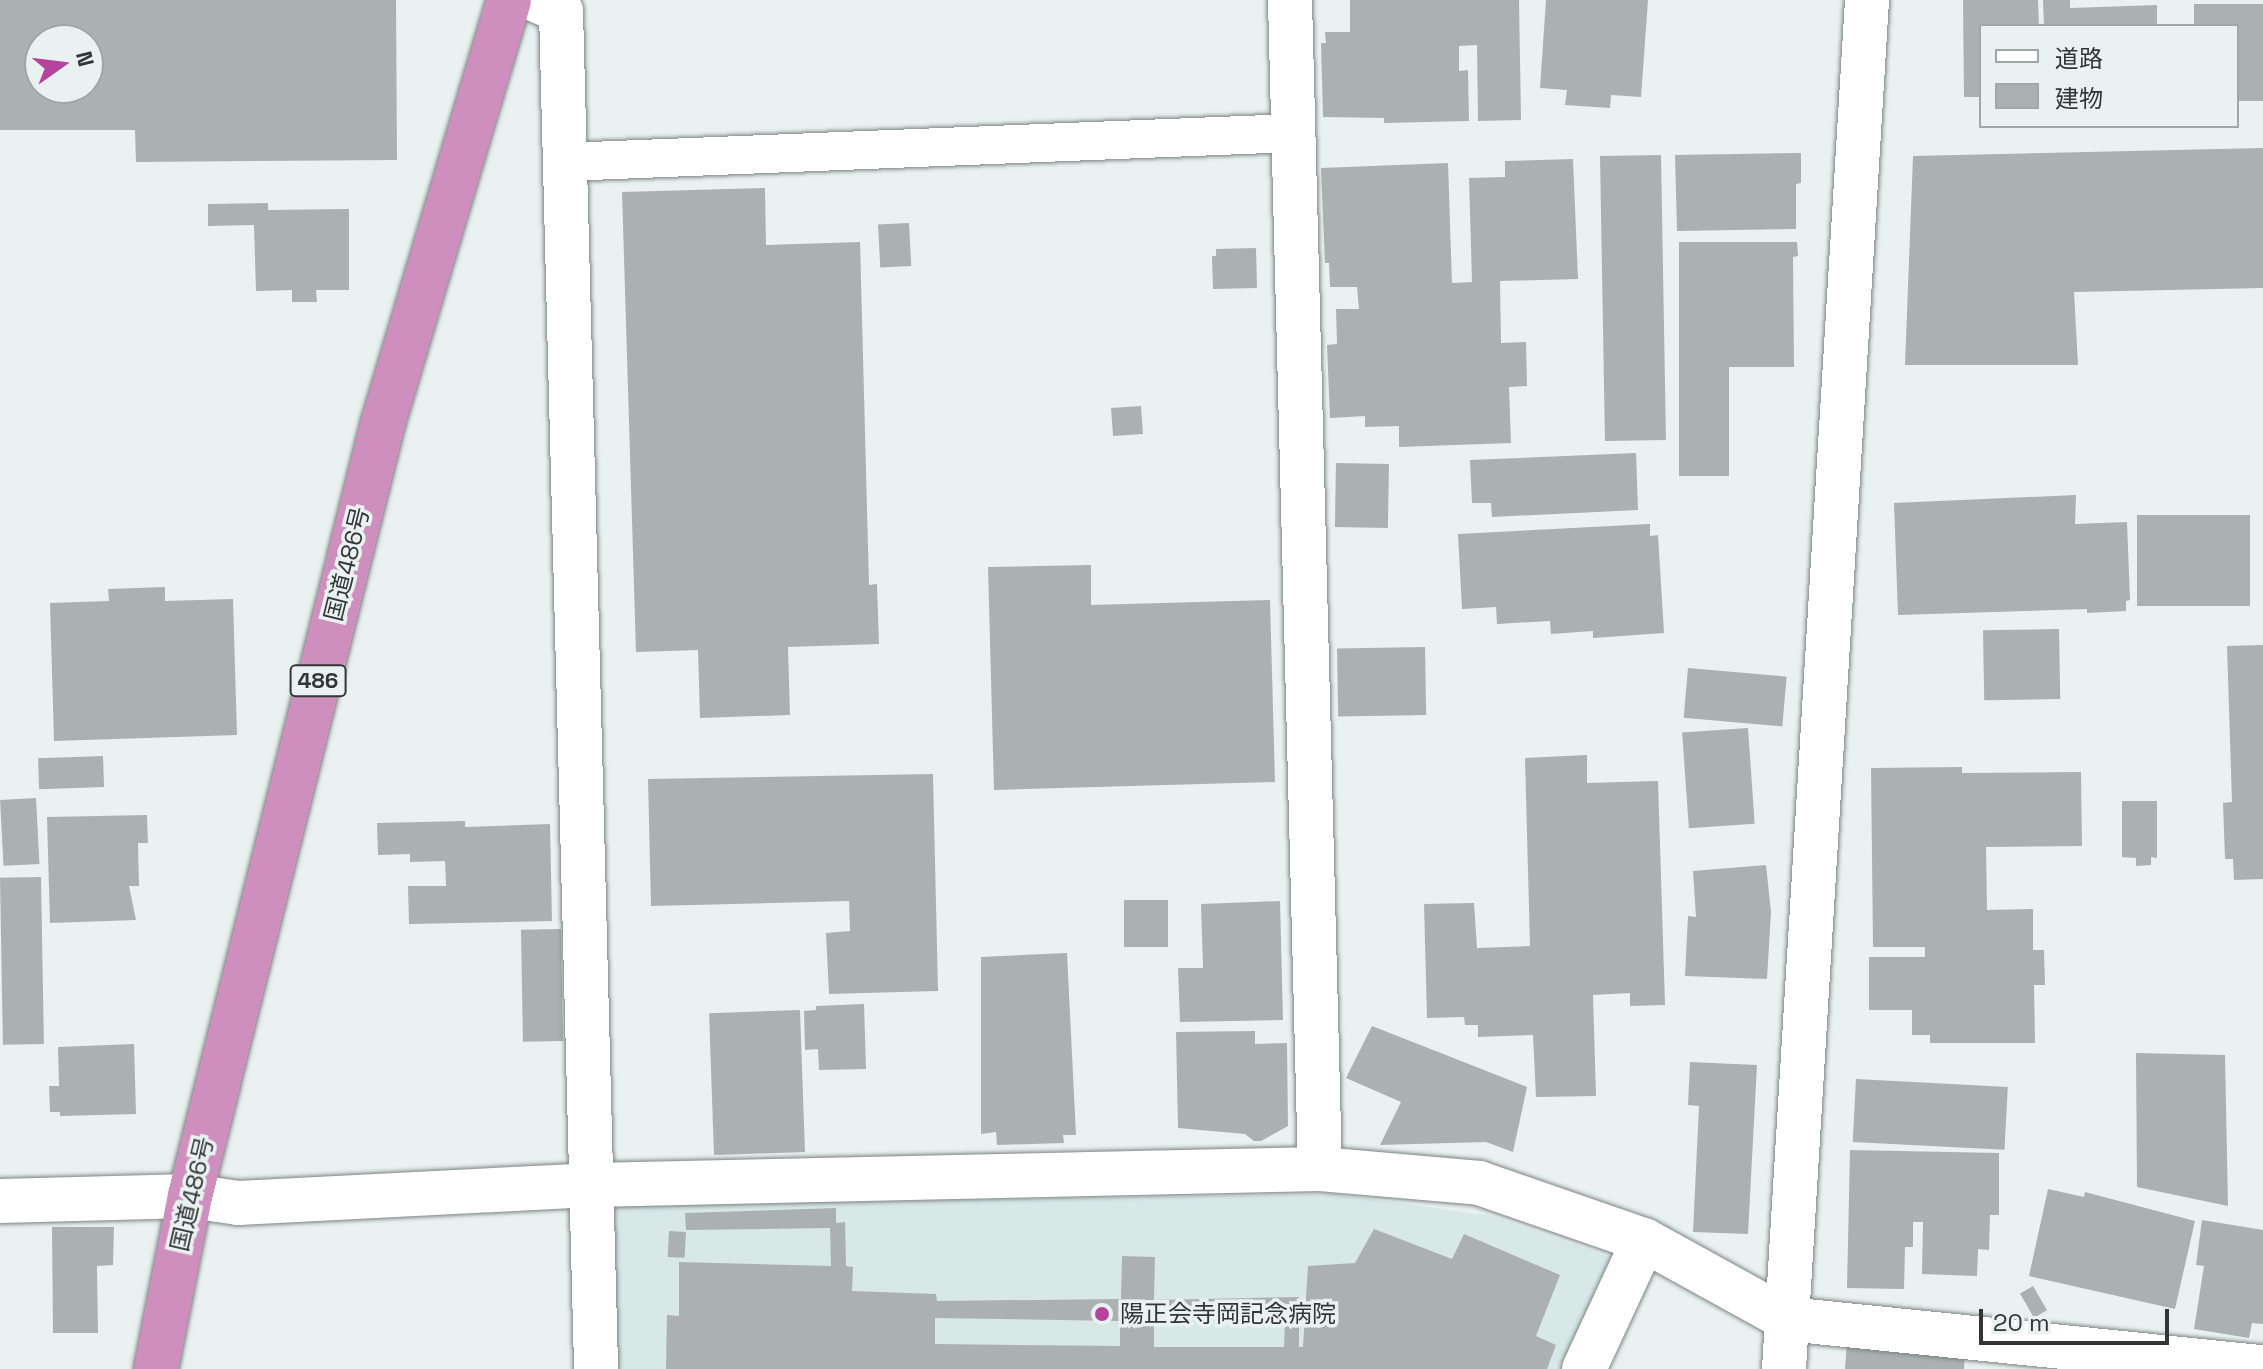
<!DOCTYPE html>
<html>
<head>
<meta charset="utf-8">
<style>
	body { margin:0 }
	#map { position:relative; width:2263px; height:1369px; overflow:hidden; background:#eaf1f1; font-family:"Space Grotesk","Noto Sans JP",sans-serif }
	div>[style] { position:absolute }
	.built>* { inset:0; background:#d7e8e7 }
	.building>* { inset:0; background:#aab1b0; transform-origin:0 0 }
	.roads { filter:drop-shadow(0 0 2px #7d8483) drop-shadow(0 0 2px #7d8483) }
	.service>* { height:38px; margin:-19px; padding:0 19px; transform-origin:19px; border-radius:19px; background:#fff }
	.minor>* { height:44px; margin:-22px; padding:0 22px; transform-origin:22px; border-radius:22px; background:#fff }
	.tertiary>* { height:44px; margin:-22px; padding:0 22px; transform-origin:22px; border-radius:22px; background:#fff }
	.trunk>* { height:44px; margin:-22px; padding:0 22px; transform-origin:22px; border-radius:22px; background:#ce8ebe }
	.dots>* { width:22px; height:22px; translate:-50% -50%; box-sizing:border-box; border:4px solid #eaf1f1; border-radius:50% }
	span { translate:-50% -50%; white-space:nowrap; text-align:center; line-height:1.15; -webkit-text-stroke:7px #eaf1f1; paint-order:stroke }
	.shield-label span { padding:2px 6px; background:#eaf1f1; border:2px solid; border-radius:6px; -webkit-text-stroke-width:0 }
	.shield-label { font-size:22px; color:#333636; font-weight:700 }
	.street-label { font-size:24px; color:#333636 }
	.poi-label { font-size:24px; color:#333636 }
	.left { translate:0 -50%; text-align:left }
	.legend { position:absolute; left:1979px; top:24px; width:260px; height:104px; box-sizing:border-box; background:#eaf1f1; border:2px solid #a1a6a6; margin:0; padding:10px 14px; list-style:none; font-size:24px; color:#333636 }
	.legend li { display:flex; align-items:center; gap:16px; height:40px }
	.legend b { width:40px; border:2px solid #a1a6a6 }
	.north { position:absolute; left:24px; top:24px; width:80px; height:80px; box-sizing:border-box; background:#eaf1f1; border:2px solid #a1a6a6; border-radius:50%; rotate:76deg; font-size:22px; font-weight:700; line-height:32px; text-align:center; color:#333636 }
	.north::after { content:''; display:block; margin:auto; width:28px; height:36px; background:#b6449e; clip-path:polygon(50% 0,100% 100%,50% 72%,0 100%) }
	.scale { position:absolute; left:1979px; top:1309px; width:190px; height:36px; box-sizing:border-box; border:4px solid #333636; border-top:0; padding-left:10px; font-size:24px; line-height:28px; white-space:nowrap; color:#333636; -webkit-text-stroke:6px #eaf1f1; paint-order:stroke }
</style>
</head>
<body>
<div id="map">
	<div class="built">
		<i style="clip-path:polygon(1334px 1194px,1492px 1216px,1615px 1259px,1565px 1369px,615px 1369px,611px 1205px)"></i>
	</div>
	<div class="building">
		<i style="clip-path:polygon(evenodd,0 0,396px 0,397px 160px,136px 162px,135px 130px,0 130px,0 0,40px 40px,88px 40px,88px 88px,40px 88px,40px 40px)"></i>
		<i style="clip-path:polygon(1350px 0,1519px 0,1521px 120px,1478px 121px,1477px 45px,1459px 46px,1459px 71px,1468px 70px,1469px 121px,1384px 123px,1384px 118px,1323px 117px,1321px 43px,1326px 43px,1325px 32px,1350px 32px)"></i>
		<i style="clip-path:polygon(1546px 0,1648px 0,1641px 97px,1611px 95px,1610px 108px,1565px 105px,1567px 90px,1540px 88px)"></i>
		<i style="clip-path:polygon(1963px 0,2038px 0,2039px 26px,1981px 26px,1981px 97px,1964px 97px)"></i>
		<i style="clip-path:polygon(2043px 0,2070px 0,2070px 8px,2157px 5px,2157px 26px,2044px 26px)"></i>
		<i style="clip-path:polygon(2194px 4px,2263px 4px,2263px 101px,2237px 101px,2237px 26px,2194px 26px)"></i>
		<i style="clip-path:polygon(2263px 148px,2263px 288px,2074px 292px,2078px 365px,1905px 365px,1913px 156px)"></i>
		<i style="clip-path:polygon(1801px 153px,1801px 183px,1796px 184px,1796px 229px,1677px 231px,1675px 155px)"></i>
		<i style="left:1661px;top:155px;width:285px;height:61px;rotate:89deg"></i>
		<i style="clip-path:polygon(1573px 159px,1578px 279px,1500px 281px,1501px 343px,1526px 342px,1527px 386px,1509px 387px,1511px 443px,1399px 447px,1399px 426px,1365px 427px,1365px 416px,1330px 418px,1327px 345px,1337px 344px,1336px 309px,1359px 309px,1357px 287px,1330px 287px,1329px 263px,1325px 263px,1321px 168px,1448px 163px,1452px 283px,1472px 282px,1469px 178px,1505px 177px,1505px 161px)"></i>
		<i style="clip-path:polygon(765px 188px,766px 245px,860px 242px,869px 585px,877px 584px,879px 644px,788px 647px,790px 715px,700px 718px,698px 650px,636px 652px,622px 192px)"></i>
		<i style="clip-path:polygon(268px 203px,268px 210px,349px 209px,349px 290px,316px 290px,317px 302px,292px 302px,292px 290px,256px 291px,254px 225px,208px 226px,208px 204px)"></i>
		<i style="left:909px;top:223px;width:43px;height:31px;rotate:87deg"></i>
		<i style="clip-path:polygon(1679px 242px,1797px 242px,1798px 256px,1793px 257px,1794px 367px,1729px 367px,1729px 476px,1679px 476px)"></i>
		<i style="clip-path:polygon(1256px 248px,1257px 288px,1213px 289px,1212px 256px,1216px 256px,1216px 249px)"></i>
		<i style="left:1141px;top:406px;width:28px;height:30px;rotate:86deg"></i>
		<i style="clip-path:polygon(1636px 453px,1638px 510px,1492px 517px,1491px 503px,1472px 503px,1470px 460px)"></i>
		<i style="left:1336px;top:463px;width:53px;height:64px;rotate:1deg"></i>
		<i style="clip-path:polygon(2076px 495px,2075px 524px,2127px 522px,2130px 600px,2126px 601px,2126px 611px,2087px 613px,2087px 609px,1898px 615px,1894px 503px)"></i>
		<i style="left:2250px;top:515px;width:91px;height:113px;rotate:90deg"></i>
		<i style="clip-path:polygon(1650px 524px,1650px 536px,1658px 535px,1664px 633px,1593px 638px,1593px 631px,1551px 634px,1550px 621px,1497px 624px,1496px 607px,1462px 609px,1458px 534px)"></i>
		<i style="clip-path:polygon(1091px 565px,1091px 605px,1270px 600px,1275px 782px,994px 790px,988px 567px)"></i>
		<i style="clip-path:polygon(165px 587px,165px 601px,233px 599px,237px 735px,54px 741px,50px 603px,109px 601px,108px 589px)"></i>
		<i style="left:2059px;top:629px;width:70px;height:76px;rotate:89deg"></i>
		<i style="clip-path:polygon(2263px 645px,2263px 879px,2234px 880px,2233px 859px,2225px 859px,2223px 803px,2232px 802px,2227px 646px)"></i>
		<i style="left:1425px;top:647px;width:68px;height:88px;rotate:89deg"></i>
		<i style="left:1688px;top:668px;width:99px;height:50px;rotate:5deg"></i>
		<i style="left:1748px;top:728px;width:96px;height:66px;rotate:86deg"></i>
		<i style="clip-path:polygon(1587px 755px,1587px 783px,1658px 781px,1665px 1005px,1630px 1006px,1630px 993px,1593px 995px,1596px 1096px,1536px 1097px,1533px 1035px,1478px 1037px,1478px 1025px,1465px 1025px,1464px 1017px,1427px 1018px,1424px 904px,1474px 903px,1477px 948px,1530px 946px,1525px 758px)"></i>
		<i style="left:103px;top:756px;width:31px;height:65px;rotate:88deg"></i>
		<i style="clip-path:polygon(1962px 767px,1962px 773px,2081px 772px,2082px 846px,1986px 847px,1987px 910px,2033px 909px,2033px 950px,2044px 950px,2045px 985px,2034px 985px,2035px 1043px,1930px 1043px,1930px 1035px,1912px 1035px,1912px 1010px,1869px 1010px,1869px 957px,1925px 957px,1925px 947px,1873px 947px,1871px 768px)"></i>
		<i style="clip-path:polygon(933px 774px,938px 991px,829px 994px,826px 933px,850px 931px,849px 901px,651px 906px,648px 779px)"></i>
		<i style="left:36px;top:798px;width:66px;height:36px;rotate:87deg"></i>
		<i style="clip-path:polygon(2122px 801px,2157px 801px,2157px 858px,2151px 857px,2151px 865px,2136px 866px,2136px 858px,2122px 857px)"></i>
		<i style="clip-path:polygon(147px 815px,148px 843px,138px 843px,139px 886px,129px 886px,136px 920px,50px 923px,47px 817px)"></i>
		<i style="clip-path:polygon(465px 821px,465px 827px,550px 824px,552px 921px,409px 924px,408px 886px,446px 886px,445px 861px,410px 862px,410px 854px,378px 855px,377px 823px)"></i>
		<i style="clip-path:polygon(1766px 865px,1771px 912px,1767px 979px,1685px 976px,1688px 916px,1696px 917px,1693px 871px)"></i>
		<i style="left:41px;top:877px;width:167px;height:41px;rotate:89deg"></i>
		<i style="left:1124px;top:900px;width:44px;height:47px"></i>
		<i style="clip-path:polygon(1280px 901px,1283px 1020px,1180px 1022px,1178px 968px,1203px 968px,1201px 904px)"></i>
		<i style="left:561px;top:929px;width:112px;height:40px;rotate:89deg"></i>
		<i style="clip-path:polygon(1067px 953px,1076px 1135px,1063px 1135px,1064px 1143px,997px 1145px,996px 1132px,981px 1134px,981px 957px)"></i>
		<i style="clip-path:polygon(864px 1004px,866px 1069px,819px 1070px,818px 1049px,805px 1050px,804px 1011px,816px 1010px,816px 1006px)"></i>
		<i style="left:800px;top:1010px;width:142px;height:91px;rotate:88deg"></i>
		<i style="clip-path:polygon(1372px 1026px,1527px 1087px,1513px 1152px,1486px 1142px,1380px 1145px,1401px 1102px,1346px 1078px)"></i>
		<i style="clip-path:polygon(1255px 1031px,1255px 1044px,1287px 1043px,1288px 1126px,1261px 1141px,1254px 1141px,1245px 1134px,1178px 1128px,1176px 1032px)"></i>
		<i style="clip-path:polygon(134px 1044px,136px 1114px,60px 1116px,60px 1112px,50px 1112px,49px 1086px,59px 1086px,58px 1047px)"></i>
		<i style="clip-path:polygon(2136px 1053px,2225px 1055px,2228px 1206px,2137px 1187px)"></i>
		<i style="clip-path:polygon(1690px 1062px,1757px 1065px,1748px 1234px,1693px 1232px,1699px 1106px,1688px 1105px)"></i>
		<i style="left:1856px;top:1079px;width:152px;height:63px;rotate:3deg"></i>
		<i style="clip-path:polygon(1850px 1150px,1999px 1153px,1999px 1215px,1990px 1215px,1989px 1250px,1978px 1249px,1977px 1276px,1922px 1274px,1923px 1222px,1913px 1222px,1913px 1247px,1905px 1247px,1904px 1289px,1847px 1288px)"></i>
		<i style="clip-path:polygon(2048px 1189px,2084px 1197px,2085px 1192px,2195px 1221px,2175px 1309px,2029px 1276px)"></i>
		<i style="clip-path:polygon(evenodd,836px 1208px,836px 1223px,845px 1222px,846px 1266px,853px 1267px,852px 1291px,936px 1294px,937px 1301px,1121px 1299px,1122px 1256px,1155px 1257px,1154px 1300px,1299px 1297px,1299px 1347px,1303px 1347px,1308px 1266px,1355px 1263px,1374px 1229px,1452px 1259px,1464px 1234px,1560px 1275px,1536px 1336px,1556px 1345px,1547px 1369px,666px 1369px,667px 1315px,679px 1316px,679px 1262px,831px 1266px,830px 1228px,686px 1230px,685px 1213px,836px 1208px,1154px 1317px,1285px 1318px,1284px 1347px,1154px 1347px,1154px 1317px,836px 1208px,935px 1318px,1120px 1321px,1120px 1346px,935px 1344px,935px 1318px)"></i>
		<i style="clip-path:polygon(2202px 1220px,2263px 1230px,2263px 1324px,2252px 1323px,2249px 1338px,2194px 1329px,2204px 1266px,2196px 1265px)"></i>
		<i style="clip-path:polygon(52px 1227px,114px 1227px,113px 1265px,97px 1266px,98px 1333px,53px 1333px)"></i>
		<i style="left:669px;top:1231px;width:17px;height:26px;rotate:3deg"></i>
		<i style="left:2033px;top:1286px;width:28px;height:15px;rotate:60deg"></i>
		<i style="clip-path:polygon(1847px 1343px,1965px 1349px,1964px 1369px,1845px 1369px)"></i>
	</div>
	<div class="roads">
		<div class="service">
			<i style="left:565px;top:162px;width:729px;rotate:-2.28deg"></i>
		</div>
		<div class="minor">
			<i style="left:536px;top:0;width:27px;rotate:24deg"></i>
			<i style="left:561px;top:11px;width:1358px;rotate:88.52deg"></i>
			<i style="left:1290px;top:0;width:1169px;rotate:88.53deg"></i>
			<i style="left:0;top:1201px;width:190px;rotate:-1.5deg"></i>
			<i style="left:190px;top:1196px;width:49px;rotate:8.3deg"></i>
			<i style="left:238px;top:1203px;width:353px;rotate:-2.9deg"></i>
			<i style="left:591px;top:1185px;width:729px;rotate:-1.26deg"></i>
			<i style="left:1320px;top:1169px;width:160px;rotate:5deg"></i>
			<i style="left:1479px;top:1183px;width:175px;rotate:19.1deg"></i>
			<i style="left:1644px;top:1240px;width:163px;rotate:28.9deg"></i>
			<i style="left:1787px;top:1319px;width:478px;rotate:5.8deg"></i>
			<i style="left:1584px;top:1369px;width:142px;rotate:-65.1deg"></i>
		</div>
		<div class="tertiary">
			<i style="left:1784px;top:1369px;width:1372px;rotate:-86.53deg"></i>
		</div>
		<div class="trunk">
			<i style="left:156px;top:1369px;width:176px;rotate:-78.9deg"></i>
			<i style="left:190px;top:1196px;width:797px;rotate:-75.98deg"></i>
			<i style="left:383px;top:423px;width:441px;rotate:-73.4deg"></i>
		</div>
	</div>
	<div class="dots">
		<i style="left:1102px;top:1314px;background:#b6449e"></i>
	</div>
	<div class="shield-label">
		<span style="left:318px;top:681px">486</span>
	</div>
	<div class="street-label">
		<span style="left:347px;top:564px;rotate:-76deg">国道486号</span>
		<span style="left:192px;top:1194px;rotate:-77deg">国道486号</span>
	</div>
	<div class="poi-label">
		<span class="left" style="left:1120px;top:1314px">陽正会寺岡記念病院</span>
	</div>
	<ul class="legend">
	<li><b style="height:10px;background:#fff"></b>道路</li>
	<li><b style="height:22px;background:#aab1b0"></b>建物</li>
	</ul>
	<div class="north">N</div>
	<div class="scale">20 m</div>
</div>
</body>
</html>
